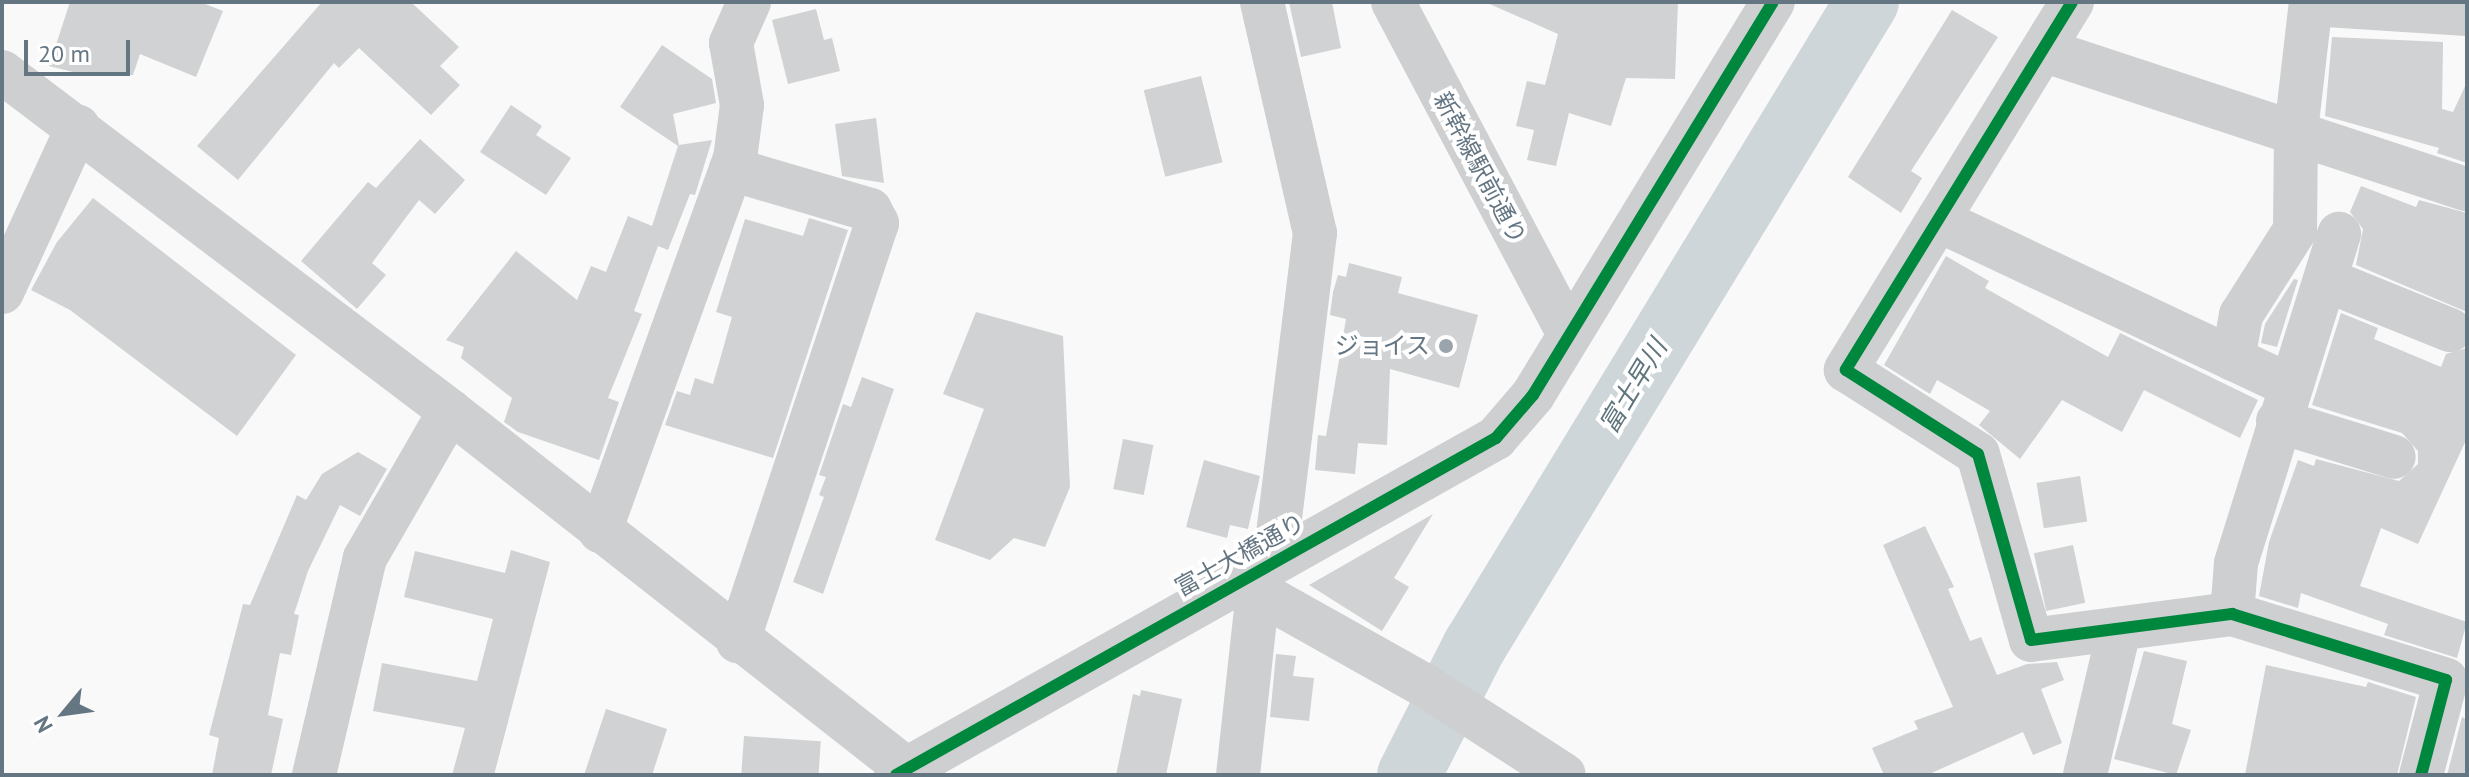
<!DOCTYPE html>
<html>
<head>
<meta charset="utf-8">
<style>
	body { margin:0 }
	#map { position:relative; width:2469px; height:777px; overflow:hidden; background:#f9f9f9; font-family:"PT Sans","Noto Sans JP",sans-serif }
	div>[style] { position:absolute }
	.river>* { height:64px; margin:-32px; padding:0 32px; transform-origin:32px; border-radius:32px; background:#ced6d9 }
	.building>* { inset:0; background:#d0d2d3; transform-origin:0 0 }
	.minor>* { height:44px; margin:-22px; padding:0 22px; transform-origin:22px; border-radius:22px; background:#cecfd0 }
	.tertiary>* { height:44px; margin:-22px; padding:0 22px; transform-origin:22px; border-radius:22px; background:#cecfd0 }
	.cycleway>* { height:12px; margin:-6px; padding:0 6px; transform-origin:6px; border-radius:6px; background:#00873e }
	.dots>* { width:22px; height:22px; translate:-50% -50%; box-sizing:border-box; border:4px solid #fff; border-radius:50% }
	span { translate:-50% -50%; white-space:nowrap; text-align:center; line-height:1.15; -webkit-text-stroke:8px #fff; paint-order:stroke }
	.street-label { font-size:24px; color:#657683 }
	.poi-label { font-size:24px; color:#657683 }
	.right { translate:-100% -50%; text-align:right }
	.water-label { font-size:26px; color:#60757c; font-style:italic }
	.frame { position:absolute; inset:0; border:4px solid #657683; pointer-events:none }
	.north { position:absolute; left:24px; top:673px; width:80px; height:80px; -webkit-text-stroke:6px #fff; paint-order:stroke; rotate:241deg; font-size:22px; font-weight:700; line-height:32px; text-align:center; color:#657683 }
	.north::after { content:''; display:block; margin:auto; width:28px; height:36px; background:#657683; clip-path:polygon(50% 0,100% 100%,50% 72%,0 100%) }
	.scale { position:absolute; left:24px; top:40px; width:106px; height:36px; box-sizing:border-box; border:4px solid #657683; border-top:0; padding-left:10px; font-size:24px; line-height:28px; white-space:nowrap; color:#657683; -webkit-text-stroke:6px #fff; paint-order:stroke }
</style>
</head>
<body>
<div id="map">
	<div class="river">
		<i style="left:1409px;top:775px;width:144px;rotate:-63.1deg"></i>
		<i style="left:1474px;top:647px;width:755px;rotate:-58.65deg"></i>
	</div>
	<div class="building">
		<i style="clip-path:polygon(70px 2px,200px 2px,223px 11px,196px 77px,140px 54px,133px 75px,89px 76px,49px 66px)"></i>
		<i style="clip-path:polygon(322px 2px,411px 2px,459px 47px,440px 66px,460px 85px,431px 115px,359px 48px,339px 68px,334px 63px,238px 180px,197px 146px)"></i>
		<i style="clip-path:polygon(1289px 2px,1332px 2px,1341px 48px,1301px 57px)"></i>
		<i style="clip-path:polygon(1485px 2px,1678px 2px,1675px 79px,1626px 78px,1611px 126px,1569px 113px,1556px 166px,1527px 160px,1534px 130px,1516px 126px,1527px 81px,1545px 85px,1558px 34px)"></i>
		<i style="clip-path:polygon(816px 9px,824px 40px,832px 38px,840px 71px,788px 84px,772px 20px)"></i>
		<i style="clip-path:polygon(1952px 10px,1998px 37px,1911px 171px,1922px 178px,1901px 213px,1848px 177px)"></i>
		<i style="clip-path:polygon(2332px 37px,2443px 42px,2442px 109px,2453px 112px,2467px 82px,2467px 163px,2437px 153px,2439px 148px,2325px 116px)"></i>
		<i style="clip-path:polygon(662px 45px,712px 79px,716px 103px,673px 114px,679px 145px,712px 140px,695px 195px,690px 194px,668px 250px,658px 246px,634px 311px,642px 314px,608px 398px,619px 402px,599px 460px,518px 432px,504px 422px,512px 398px,461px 358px,464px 347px,446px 340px,516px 251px,577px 300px,591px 266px,606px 272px,628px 216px,652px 226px,678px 146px,620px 107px)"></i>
		<i style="left:1201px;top:76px;width:89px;height:59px;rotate:76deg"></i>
		<i style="clip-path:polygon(511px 105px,542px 126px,536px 135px,571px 158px,546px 195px,480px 152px)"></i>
		<i style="clip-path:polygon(876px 118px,884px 183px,842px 176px,835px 124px)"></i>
		<i style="clip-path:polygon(420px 139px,465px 180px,435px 214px,419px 200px,372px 263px,386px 275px,357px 309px,301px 261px,368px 182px,376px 188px)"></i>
		<i style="clip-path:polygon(2361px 186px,2416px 207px,2419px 200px,2467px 213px,2467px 312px,2356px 265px,2363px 229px,2350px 212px)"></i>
		<i style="clip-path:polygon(93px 198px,296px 355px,237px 436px,70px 310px,31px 290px,57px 242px)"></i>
		<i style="clip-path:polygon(809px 218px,848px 230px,773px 458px,665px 425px,677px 391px,690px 395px,695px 378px,713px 384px,732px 317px,716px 312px,745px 219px,803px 236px)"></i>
		<i style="clip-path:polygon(1946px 256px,1989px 281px,1985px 288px,2108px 357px,2120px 333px,2258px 400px,2240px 438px,2144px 390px,2122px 432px,2062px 400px,2020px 459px,1979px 425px,1990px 411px,1937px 380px,1930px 394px,1884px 365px)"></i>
		<i style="clip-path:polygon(1349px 263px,1402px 277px,1398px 293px,1478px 315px,1459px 388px,1390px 369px,1387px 445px,1358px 443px,1355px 474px,1315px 470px,1318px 435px,1326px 436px,1346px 319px,1330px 315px,1333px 292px,1338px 275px,1346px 277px)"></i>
		<i style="clip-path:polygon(2294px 279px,2298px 280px,2277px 347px,2261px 343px,2265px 324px)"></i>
		<i style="clip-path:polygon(976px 312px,1063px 336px,1070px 487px,1045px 547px,1014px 538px,990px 560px,935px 540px,984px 409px,943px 394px)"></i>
		<i style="clip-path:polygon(2341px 313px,2378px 328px,2374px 339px,2441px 367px,2446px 354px,2467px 348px,2467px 438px,2418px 544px,2381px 528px,2360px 586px,2467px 622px,2457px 658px,2384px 635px,2388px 624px,2301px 593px,2298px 608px,2259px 596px,2269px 542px,2298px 460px,2314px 466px,2316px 459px,2399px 481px,2418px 464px,2418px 451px,2402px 433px,2312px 405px)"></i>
		<i style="clip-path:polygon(862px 377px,894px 389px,823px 594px,793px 582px,824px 497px,819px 495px,826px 477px,819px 475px,843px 404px,851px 407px)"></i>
		<i style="left:1123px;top:439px;width:31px;height:51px;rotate:11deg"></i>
		<i style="clip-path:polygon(358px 452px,387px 469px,360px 516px,340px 505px,308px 571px,294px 614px,299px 615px,291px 655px,280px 653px,268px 715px,283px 719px,271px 775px,212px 775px,219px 738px,209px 735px,243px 604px,250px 605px,297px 495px,306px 500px,322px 474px)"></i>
		<i style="clip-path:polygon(1204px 460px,1260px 476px,1248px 529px,1230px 525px,1227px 538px,1186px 527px)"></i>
		<i style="left:2080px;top:476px;width:46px;height:44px;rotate:81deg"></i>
		<i style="clip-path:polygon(1433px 514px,1394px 578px,1409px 587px,1382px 631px,1309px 585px)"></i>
		<i style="clip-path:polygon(1925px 526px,1954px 587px,1948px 589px,1970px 641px,1981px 637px,1997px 675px,2027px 664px,2057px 662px,2064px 680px,2041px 689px,2062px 743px,2033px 755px,2023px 732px,1927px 775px,1884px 775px,1872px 748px,1918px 729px,1914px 721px,1953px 707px,1883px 545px)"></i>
		<i style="left:2073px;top:545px;width:59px;height:40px;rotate:78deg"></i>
		<i style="clip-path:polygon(511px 550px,550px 562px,494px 775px,452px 775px,465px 728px,373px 711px,382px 663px,477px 681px,493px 619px,404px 597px,415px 551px,505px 573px)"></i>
		<i style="clip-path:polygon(2144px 651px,2187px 661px,2172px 724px,2191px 730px,2176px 775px,2114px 759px)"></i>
		<i style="clip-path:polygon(1276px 654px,1296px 656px,1293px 676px,1314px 678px,1309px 721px,1270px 717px)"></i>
		<i style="clip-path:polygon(2266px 665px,2366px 687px,2368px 682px,2416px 697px,2397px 775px,2245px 775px)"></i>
		<i style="clip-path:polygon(1141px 690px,1182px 699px,1166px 775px,1116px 775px,1133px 694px,1140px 696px)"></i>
		<i style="clip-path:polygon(606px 709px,667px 729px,652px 775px,584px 775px)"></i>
		<i style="clip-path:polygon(2462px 717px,2467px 720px,2467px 775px,2447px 775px)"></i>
		<i style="left:744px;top:736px;width:77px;height:38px;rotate:4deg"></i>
	</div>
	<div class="minor">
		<i style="left:1262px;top:2px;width:237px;rotate:77.1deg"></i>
		<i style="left:1315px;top:233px;width:330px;rotate:97deg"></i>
		<i style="left:2072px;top:2px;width:432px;rotate:121.6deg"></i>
		<i style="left:1846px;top:370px;width:156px;rotate:32.5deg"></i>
		<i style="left:1978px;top:454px;width:193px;rotate:74.1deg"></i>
		<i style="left:2031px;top:640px;width:203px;rotate:-7.4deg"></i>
		<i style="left:2232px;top:614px;width:224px;rotate:17.1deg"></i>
		<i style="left:2446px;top:680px;width:98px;rotate:104.7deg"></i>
		<i style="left:2311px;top:4px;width:156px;rotate:3.7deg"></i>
		<i style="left:2043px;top:50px;width:446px;rotate:18.2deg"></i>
		<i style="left:731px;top:169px;width:145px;rotate:16.4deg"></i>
		<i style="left:870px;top:210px;width:15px;rotate:62deg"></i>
		<i style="left:877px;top:223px;width:441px;rotate:108.4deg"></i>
		<i style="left:1938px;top:220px;width:388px;rotate:25.2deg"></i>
		<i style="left:2326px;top:280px;width:134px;rotate:22deg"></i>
		<i style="left:2px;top:292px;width:182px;rotate:-65.3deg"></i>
		<i style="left:2233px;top:359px;width:45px;rotate:-79.7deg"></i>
		<i style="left:2241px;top:315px;width:101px;rotate:-57.6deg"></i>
		<i style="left:2295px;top:230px;width:99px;rotate:-89.4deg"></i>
		<i style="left:2296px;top:131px;width:130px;rotate:-83.4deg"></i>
		<i style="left:2278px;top:421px;width:121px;rotate:17.2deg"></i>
		<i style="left:600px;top:531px;width:396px;rotate:-70.1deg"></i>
		<i style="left:735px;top:159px;width:54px;rotate:-82.6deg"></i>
		<i style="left:742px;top:105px;width:63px;rotate:-100.1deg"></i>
		<i style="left:731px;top:43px;width:45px;rotate:-66.3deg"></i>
		<i style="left:1248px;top:576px;width:19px;rotate:58deg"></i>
		<i style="left:1258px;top:592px;width:190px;rotate:29.3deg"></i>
		<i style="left:1424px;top:685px;width:166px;rotate:32.7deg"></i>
		<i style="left:2232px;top:614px;width:51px;rotate:-85.5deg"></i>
		<i style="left:2236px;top:563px;width:345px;rotate:-72.6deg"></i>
		<i style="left:314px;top:775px;width:223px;rotate:-76.8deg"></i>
		<i style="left:365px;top:558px;width:170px;rotate:-60deg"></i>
		<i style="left:1238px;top:775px;width:184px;rotate:-83.8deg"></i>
		<i style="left:2085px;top:775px;width:149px;rotate:-76.8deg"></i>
	</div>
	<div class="tertiary">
		<i style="left:1393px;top:2px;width:374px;rotate:62.1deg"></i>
		<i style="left:2px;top:72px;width:562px;rotate:37.11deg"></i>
		<i style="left:450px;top:411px;width:590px;rotate:38.11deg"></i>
		<i style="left:896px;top:775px;width:688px;rotate:-29.32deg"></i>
		<i style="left:1496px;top:438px;width:57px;rotate:-49.3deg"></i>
		<i style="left:1533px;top:395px;width:460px;rotate:-58.6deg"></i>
	</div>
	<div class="cycleway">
		<i style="left:2072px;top:2px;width:432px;rotate:121.6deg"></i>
		<i style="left:1846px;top:370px;width:156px;rotate:32.5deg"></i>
		<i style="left:1978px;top:454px;width:193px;rotate:74.1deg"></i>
		<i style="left:2031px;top:640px;width:203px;rotate:-7.4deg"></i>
		<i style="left:2232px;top:614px;width:224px;rotate:17.1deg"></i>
		<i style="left:2446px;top:680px;width:98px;rotate:104.7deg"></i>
		<i style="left:896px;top:775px;width:688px;rotate:-29.32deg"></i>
		<i style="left:1496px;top:438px;width:57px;rotate:-49.3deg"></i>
		<i style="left:1533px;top:395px;width:460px;rotate:-58.6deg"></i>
	</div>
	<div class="dots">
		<i style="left:1446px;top:346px;background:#99a4ac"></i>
	</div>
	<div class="street-label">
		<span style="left:1480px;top:168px;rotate:62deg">新幹線駅前通り</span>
		<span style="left:1240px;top:555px;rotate:-29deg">富士大橋通り</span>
	</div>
	<div class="poi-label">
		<span class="right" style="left:1430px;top:346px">ジョイス</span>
	</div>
	<div class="water-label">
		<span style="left:1633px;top:386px;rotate:-59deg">富士早川</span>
	</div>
	<div class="frame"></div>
	<div class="north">N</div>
	<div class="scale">20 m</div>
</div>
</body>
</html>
